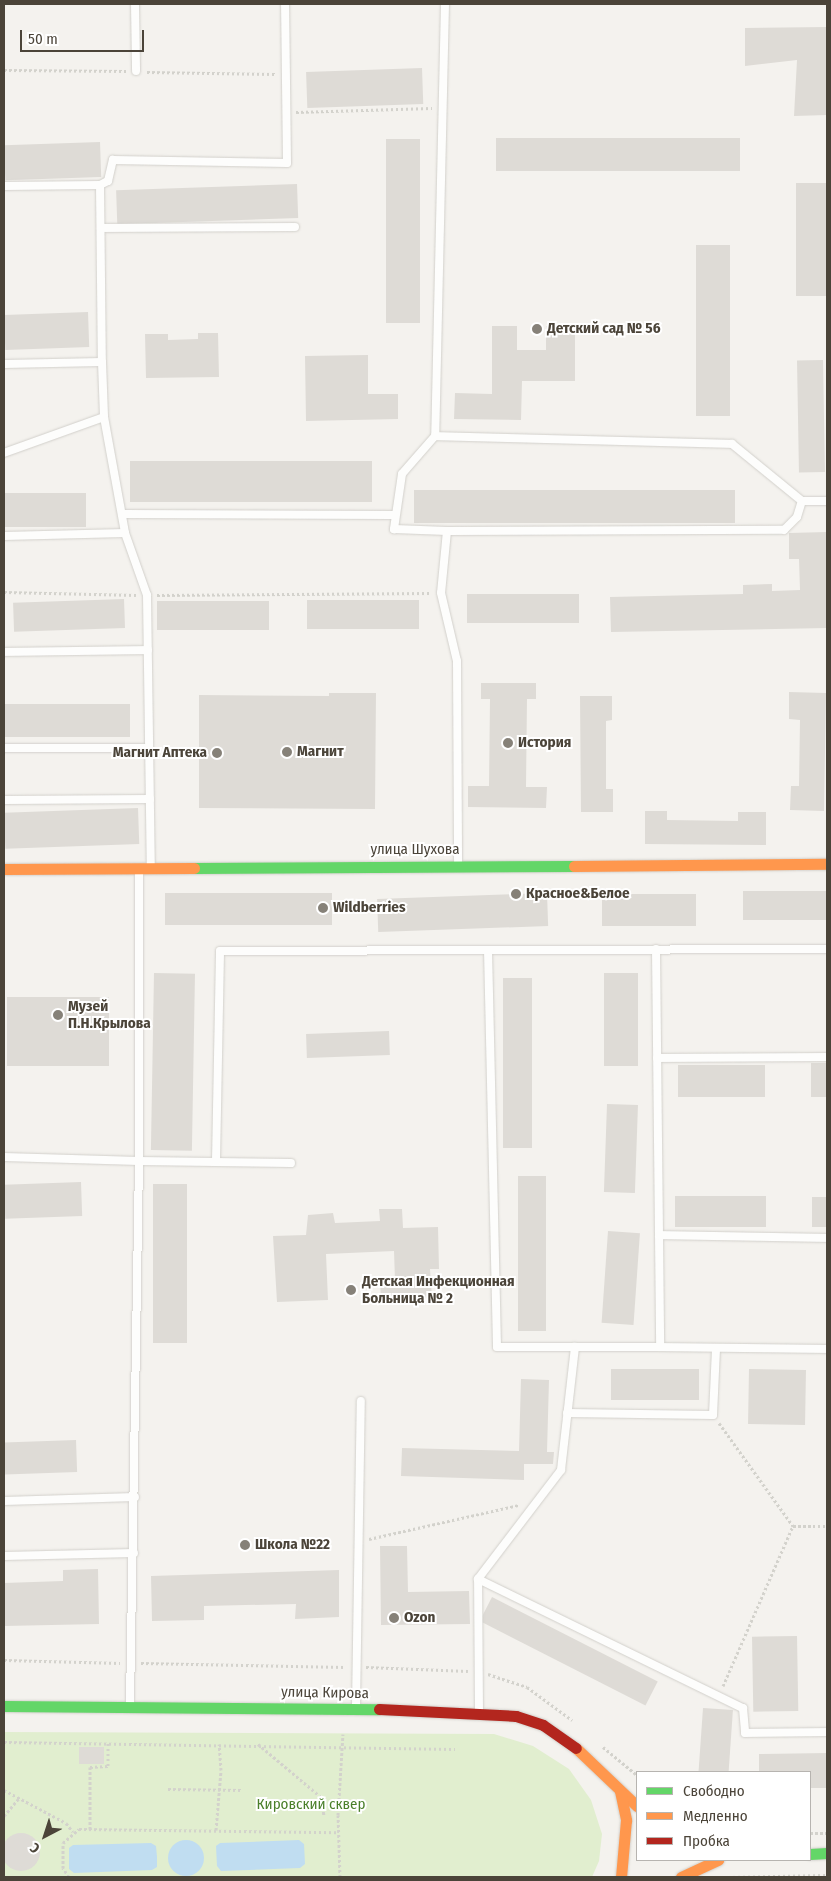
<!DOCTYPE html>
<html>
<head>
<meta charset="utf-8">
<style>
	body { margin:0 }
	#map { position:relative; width:831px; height:1881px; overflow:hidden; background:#f4f2ee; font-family:"Fira Sans Condensed",sans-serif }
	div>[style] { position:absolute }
	.green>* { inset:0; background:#e1eecf }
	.water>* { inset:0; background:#c0ddf1 }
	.round { border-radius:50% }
	.building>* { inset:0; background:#dedbd6; transform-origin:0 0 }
	.path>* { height:3px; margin-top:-1.5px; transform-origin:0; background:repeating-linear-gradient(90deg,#d3d2cc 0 2.5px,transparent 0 5px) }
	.roads { filter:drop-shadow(0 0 1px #d2d0cb) drop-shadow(0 0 1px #d2d0cb) }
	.lane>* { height:8px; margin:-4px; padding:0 4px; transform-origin:4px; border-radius:4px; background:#fdfdfc }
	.fast>* { height:11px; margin:-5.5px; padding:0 5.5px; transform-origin:5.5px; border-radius:5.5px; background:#63d668 }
	.slow>* { height:11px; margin:-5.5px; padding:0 5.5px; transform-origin:5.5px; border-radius:5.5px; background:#ff974d }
	.jam>* { height:11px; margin:-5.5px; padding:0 5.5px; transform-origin:5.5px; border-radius:5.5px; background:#b3261e }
	.dots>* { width:14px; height:14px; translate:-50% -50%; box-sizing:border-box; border:2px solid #fff; border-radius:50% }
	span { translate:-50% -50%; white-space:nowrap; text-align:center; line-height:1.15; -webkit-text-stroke:4px #fff; paint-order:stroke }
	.poi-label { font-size:15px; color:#4b4439; font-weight:700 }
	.left { translate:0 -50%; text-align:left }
	.right { translate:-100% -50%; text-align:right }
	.street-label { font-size:15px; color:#4b4439 }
	.park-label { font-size:15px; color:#4a7f2a }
	.frame { position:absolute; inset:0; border:5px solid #4b4439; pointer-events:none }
	.legend { position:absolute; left:636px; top:1771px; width:175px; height:90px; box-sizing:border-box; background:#fff; border:1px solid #b7b4b0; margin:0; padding:6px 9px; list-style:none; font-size:15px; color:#4b4439 }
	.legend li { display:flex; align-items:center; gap:10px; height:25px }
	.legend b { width:25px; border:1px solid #b7b4b0 }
	.north { position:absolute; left:20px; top:1811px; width:50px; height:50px; -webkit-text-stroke:4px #fff; paint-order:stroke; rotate:220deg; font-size:14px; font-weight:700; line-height:20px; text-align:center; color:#4b4439 }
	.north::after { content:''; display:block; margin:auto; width:18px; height:22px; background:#4b4439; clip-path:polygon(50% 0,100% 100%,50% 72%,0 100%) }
	.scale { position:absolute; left:20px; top:30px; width:124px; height:22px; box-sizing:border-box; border:2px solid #4b4439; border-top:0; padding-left:6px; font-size:15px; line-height:18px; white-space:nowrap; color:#4b4439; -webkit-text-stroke:4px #fff; paint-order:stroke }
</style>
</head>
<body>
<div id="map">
	<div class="green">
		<i style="clip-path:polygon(4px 1732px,494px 1734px,533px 1746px,569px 1769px,591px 1800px,602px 1834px,599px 1861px,592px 1877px,4px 1877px)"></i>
	</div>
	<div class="water">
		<i class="round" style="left:168px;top:1840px;width:36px;height:36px"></i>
		<i style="clip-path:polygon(299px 1840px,304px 1844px,305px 1864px,300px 1868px,221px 1871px,217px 1866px,216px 1846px,220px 1843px)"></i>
		<i style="clip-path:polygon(151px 1843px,156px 1846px,157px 1857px,157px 1867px,152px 1870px,74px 1873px,69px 1869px,69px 1848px,73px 1845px)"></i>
	</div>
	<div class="building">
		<i style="clip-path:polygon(827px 27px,827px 115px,794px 116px,797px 60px,745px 66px,745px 28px)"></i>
		<i style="left:422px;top:68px;width:36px;height:116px;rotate:88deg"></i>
		<i style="left:496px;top:138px;width:244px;height:33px"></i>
		<i style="left:386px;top:139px;width:34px;height:184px"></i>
		<i style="left:100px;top:142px;width:35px;height:96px;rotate:88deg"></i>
		<i style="left:796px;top:183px;width:31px;height:113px"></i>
		<i style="left:297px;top:184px;width:34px;height:181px;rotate:88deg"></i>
		<i style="left:696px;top:245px;width:34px;height:171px"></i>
		<i style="left:88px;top:312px;width:35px;height:84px;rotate:88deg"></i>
		<i style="clip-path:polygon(492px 326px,517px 326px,517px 350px,546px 350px,546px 326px,575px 326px,575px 381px,522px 381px,521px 420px,454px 419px,455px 393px,492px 394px)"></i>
		<i style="clip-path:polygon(198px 333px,218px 333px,219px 377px,146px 378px,145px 334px,168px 334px,168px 340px,198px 339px)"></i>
		<i style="clip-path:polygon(368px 355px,368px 394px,398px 394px,398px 419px,306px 421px,305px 356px)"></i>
		<i style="left:823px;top:360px;width:112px;height:26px;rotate:89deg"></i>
		<i style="left:372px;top:461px;width:41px;height:242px;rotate:90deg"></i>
		<i style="left:414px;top:490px;width:321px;height:33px"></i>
		<i style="left:4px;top:493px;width:82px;height:34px"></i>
		<i style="clip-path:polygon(827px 532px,827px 628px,611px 632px,610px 597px,743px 594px,743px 585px,772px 584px,772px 591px,800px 590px,799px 559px,789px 559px,789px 533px)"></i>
		<i style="left:579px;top:594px;width:29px;height:112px;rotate:90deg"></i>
		<i style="left:124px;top:599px;width:29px;height:111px;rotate:88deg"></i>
		<i style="left:419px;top:600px;width:29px;height:112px;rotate:90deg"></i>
		<i style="left:157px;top:601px;width:112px;height:29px"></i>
		<i style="clip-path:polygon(481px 683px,536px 683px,536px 699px,527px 699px,526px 787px,547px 787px,546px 808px,468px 807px,468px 786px,489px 786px,490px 699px,481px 699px)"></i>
		<i style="clip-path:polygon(789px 692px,826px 693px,824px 811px,790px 810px,791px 786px,799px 786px,800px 720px,789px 719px)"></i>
		<i style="clip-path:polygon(329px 693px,376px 693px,375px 809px,199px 808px,199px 695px,329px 696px)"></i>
		<i style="clip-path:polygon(580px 696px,612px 696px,612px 720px,606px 721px,606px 789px,613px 789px,613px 812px,581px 812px)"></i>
		<i style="left:130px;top:704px;width:33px;height:126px;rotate:90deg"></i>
		<i style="left:138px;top:808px;width:36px;height:134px;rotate:88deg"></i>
		<i style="clip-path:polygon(645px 811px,667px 811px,667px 820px,738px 821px,738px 812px,766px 812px,766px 845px,645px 844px)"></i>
		<i style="left:827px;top:891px;width:29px;height:84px;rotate:90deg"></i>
		<i style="left:332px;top:893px;width:32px;height:167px;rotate:90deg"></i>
		<i style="left:547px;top:893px;width:33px;height:170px;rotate:88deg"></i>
		<i style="left:602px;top:894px;width:94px;height:32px"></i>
		<i style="left:154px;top:973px;width:41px;height:177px;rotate:1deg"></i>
		<i style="left:604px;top:973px;width:34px;height:93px"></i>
		<i style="left:503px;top:978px;width:29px;height:170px"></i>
		<i style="left:7px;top:997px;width:102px;height:69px"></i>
		<i style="left:389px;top:1031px;width:24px;height:83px;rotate:88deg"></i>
		<i style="left:811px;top:1063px;width:16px;height:34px"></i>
		<i style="left:678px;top:1065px;width:87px;height:32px"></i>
		<i style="left:607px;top:1104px;width:31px;height:88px;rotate:2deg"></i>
		<i style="left:518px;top:1176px;width:28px;height:155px"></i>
		<i style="left:81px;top:1182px;width:34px;height:77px;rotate:88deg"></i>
		<i style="left:153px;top:1184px;width:34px;height:159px"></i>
		<i style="left:675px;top:1196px;width:91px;height:31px"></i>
		<i style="left:812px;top:1197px;width:15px;height:30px"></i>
		<i style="clip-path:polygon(379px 1209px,402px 1209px,403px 1228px,438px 1227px,439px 1269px,430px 1269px,432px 1298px,381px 1300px,380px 1282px,395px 1280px,394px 1251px,326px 1254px,328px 1300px,277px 1302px,273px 1236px,306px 1235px,308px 1215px,333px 1213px,335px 1223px,380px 1221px)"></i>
		<i style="left:608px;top:1231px;width:32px;height:92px;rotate:4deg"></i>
		<i style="left:611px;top:1369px;width:88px;height:31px"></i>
		<i style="left:749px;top:1369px;width:57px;height:55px;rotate:1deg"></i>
		<i style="clip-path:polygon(521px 1379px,549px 1380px,547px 1452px,554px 1452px,553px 1464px,524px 1464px,524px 1480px,401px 1476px,402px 1448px,519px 1451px)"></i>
		<i style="left:76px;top:1440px;width:32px;height:72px;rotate:88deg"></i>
		<i style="clip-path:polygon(380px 1546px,407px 1546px,408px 1592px,469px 1591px,470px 1624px,381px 1625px)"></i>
		<i style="clip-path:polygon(98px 1569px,99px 1624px,4px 1626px,4px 1583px,63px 1581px,63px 1570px)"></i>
		<i style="clip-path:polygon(339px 1570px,339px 1617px,295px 1619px,296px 1604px,204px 1606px,204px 1620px,152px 1621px,151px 1576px)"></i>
		<i style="left:492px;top:1597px;width:186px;height:27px;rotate:27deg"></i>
		<i style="left:797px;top:1636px;width:75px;height:45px;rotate:89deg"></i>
		<i style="left:703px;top:1708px;width:30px;height:64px;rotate:4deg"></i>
		<i style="left:79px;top:1747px;width:25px;height:17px"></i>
		<i style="clip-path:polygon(827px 1753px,827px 1788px,810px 1788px,810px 1772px,759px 1772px,759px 1754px)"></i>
		<i class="round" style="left:2px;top:1833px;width:38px;height:38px"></i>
	</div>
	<div class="path">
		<i style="left:4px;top:70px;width:122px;rotate:0.5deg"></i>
		<i style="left:147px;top:72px;width:129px;rotate:0.9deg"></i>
		<i style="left:296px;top:112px;width:136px;rotate:-1.7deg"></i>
		<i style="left:4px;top:592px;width:132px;rotate:1.3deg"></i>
		<i style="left:157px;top:595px;width:274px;rotate:-0.4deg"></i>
		<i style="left:719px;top:1423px;width:127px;rotate:54.3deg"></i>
		<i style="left:793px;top:1526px;width:34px"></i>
		<i style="left:369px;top:1539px;width:154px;rotate:-12.8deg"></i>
		<i style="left:4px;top:1660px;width:116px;rotate:1.5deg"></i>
		<i style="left:141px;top:1663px;width:204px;rotate:1.1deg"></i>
		<i style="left:366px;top:1667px;width:102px;rotate:2.2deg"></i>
		<i style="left:488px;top:1674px;width:41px;rotate:18.4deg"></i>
		<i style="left:527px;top:1687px;width:56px;rotate:36.3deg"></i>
		<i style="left:723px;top:1686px;width:175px;rotate:-66.4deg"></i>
		<i style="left:4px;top:1742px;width:451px;rotate:0.9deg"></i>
		<i style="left:258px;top:1744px;width:82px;rotate:40.1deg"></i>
		<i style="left:321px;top:1797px;width:18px;rotate:81deg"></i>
		<i style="left:603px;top:1747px;width:44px;rotate:39.5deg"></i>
		<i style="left:168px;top:1789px;width:75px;rotate:0.8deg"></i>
		<i style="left:4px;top:1790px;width:70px;rotate:28deg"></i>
		<i style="left:66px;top:1823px;width:11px;rotate:52deg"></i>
		<i style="left:4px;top:1816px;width:23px;rotate:-50deg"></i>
		<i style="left:90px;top:1829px;width:62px;rotate:-90deg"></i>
		<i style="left:90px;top:1767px;width:18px;rotate:-3deg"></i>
		<i style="left:108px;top:1766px;width:23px;rotate:-90deg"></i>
		<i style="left:216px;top:1830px;width:60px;rotate:-85.2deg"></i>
		<i style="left:221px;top:1770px;width:26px;rotate:-94deg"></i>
		<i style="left:810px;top:1833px;width:17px"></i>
		<i style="left:69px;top:1877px;width:11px;rotate:-124deg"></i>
		<i style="left:63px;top:1868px;width:25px;rotate:-90deg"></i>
		<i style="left:63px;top:1843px;width:21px;rotate:-41deg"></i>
		<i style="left:79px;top:1829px;width:260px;rotate:0.7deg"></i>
		<i style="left:340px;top:1877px;width:62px;rotate:-91.8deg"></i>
		<i style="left:338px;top:1815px;width:81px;rotate:-86.5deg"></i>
		<i style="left:728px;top:1877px;width:99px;rotate:-1.2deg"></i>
	</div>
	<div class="roads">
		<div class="lane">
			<i style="left:135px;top:4px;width:67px;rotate:89.1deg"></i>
			<i style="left:445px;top:4px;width:432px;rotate:91.3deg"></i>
			<i style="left:435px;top:436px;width:50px;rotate:131deg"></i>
			<i style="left:402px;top:474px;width:56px;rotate:98.3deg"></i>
			<i style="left:394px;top:529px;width:53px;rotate:2.2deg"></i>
			<i style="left:447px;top:531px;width:62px;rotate:95.5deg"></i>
			<i style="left:441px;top:593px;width:70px;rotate:76.8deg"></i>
			<i style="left:457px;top:661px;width:204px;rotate:89.7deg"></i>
			<i style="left:100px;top:185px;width:177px;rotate:89.4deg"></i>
			<i style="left:4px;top:186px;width:96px;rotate:-0.6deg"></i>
			<i style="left:100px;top:185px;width:9px;rotate:-27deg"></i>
			<i style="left:108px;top:181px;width:22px;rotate:-77deg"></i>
			<i style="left:113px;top:160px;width:174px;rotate:1deg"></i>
			<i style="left:287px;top:163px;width:159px;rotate:-90.7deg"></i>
			<i style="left:101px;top:228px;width:194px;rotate:-0.3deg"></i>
			<i style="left:4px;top:364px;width:98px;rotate:-1.2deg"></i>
			<i style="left:102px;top:362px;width:55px;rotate:87.9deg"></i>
			<i style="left:104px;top:417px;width:118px;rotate:79.7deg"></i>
			<i style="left:125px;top:533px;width:66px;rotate:70.5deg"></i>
			<i style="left:147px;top:595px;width:271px;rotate:89.2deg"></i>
			<i style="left:435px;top:436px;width:297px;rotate:1.5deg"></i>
			<i style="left:732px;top:444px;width:90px;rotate:39.2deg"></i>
			<i style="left:4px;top:453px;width:106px;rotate:-19.8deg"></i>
			<i style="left:122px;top:514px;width:272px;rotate:0.2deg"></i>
			<i style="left:447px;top:531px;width:337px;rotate:-0.2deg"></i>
			<i style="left:784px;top:530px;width:18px;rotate:-45deg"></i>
			<i style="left:797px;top:517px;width:17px;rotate:-73deg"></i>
			<i style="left:802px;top:501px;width:25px"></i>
			<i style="left:4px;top:536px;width:121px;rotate:-1.4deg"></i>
			<i style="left:4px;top:652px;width:144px;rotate:-0.8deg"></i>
			<i style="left:4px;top:748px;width:145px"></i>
			<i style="left:4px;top:800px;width:146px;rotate:-0.4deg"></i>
			<i style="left:139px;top:870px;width:291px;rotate:90deg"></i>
			<i style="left:139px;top:1161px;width:152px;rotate:0.8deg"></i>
			<i style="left:656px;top:949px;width:398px;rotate:89.4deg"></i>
			<i style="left:660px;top:1347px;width:167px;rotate:0.7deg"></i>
			<i style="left:488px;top:950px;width:397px;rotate:88.7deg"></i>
			<i style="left:497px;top:1347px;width:78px"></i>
			<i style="left:657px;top:1058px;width:170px;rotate:-0.3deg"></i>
			<i style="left:4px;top:1157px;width:135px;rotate:1.7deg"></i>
			<i style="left:139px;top:1161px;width:545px;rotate:90.95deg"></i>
			<i style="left:216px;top:1161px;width:210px;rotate:-88.9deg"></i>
			<i style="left:220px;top:951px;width:607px;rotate:-0.19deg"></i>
			<i style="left:659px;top:1235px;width:168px;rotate:1deg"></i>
			<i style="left:567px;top:1413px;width:146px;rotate:0.8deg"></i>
			<i style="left:713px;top:1415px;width:67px;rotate:-87.4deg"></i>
			<i style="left:4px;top:1501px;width:131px;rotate:-1.7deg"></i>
			<i style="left:4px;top:1556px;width:130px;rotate:-1.3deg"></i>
			<i style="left:478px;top:1579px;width:295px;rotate:26deg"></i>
			<i style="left:743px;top:1708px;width:25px;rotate:85deg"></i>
			<i style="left:745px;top:1733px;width:82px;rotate:-0.7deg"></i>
			<i style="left:356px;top:1706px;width:305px;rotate:-89.1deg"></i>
			<i style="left:479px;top:1713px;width:134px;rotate:-90.4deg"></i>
			<i style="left:478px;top:1579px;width:137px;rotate:-52.7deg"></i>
			<i style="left:561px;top:1470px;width:124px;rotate:-83.5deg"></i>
			<i style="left:575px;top:1347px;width:85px"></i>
		</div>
		<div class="fast">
			<i style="left:194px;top:868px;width:380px;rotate:-0.3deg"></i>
			<i style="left:4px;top:1706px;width:375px;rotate:0.5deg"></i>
			<i style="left:810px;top:1854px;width:17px;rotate:-3deg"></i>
		</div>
		<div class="slow">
			<i style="left:574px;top:866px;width:253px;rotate:-0.5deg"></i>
			<i style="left:4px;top:869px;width:190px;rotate:-0.3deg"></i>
			<i style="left:576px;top:1748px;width:84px;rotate:43.6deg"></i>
			<i style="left:620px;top:1791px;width:30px;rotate:78deg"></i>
			<i style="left:626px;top:1820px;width:57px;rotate:95deg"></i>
			<i style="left:681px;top:1877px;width:41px;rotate:-24.7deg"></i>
		</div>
		<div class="jam">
			<i style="left:379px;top:1709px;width:137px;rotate:2.9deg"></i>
			<i style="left:516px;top:1716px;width:28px;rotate:18deg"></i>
			<i style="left:543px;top:1725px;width:40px;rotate:34.9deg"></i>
		</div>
	</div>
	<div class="dots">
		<i style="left:537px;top:329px;background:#868178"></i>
		<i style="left:508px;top:743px;background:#868178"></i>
		<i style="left:287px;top:752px;background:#868178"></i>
		<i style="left:217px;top:753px;background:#868178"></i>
		<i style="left:516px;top:894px;background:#868178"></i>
		<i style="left:323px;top:908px;background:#868178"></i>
		<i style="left:58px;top:1015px;background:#868178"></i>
		<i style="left:351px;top:1290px;background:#868178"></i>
		<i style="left:245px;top:1545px;background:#868178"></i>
		<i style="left:394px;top:1618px;background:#868178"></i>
	</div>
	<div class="poi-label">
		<span class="left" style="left:547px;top:329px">Детский сад № 56</span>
		<span class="left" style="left:518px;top:743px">История</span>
		<span class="left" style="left:297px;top:752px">Магнит</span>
		<span class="right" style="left:207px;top:753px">Магнит Аптека</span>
		<span class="left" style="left:526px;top:894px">Красное&amp;Белое</span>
		<span class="left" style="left:333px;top:908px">Wildberries</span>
		<span class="left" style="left:68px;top:1015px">Музей<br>П.Н.Крылова</span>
		<span class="left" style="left:362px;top:1290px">Детская Инфекционная<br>Больница № 2</span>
		<span class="left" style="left:255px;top:1545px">Школа №22</span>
		<span class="left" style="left:404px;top:1618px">Ozon</span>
	</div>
	<div class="street-label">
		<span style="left:415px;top:850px">улица Шухова</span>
		<span style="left:325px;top:1693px;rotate:1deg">улица Кирова</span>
	</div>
	<div class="park-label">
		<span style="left:311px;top:1805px">Кировский сквер</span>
	</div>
	<div class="frame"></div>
	<ul class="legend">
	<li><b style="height:6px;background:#63d668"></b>Свободно</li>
	<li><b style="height:6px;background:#ff974d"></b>Медленно</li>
	<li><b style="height:6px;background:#b3261e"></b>Пробка</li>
	</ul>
	<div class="north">С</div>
	<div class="scale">50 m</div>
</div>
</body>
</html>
